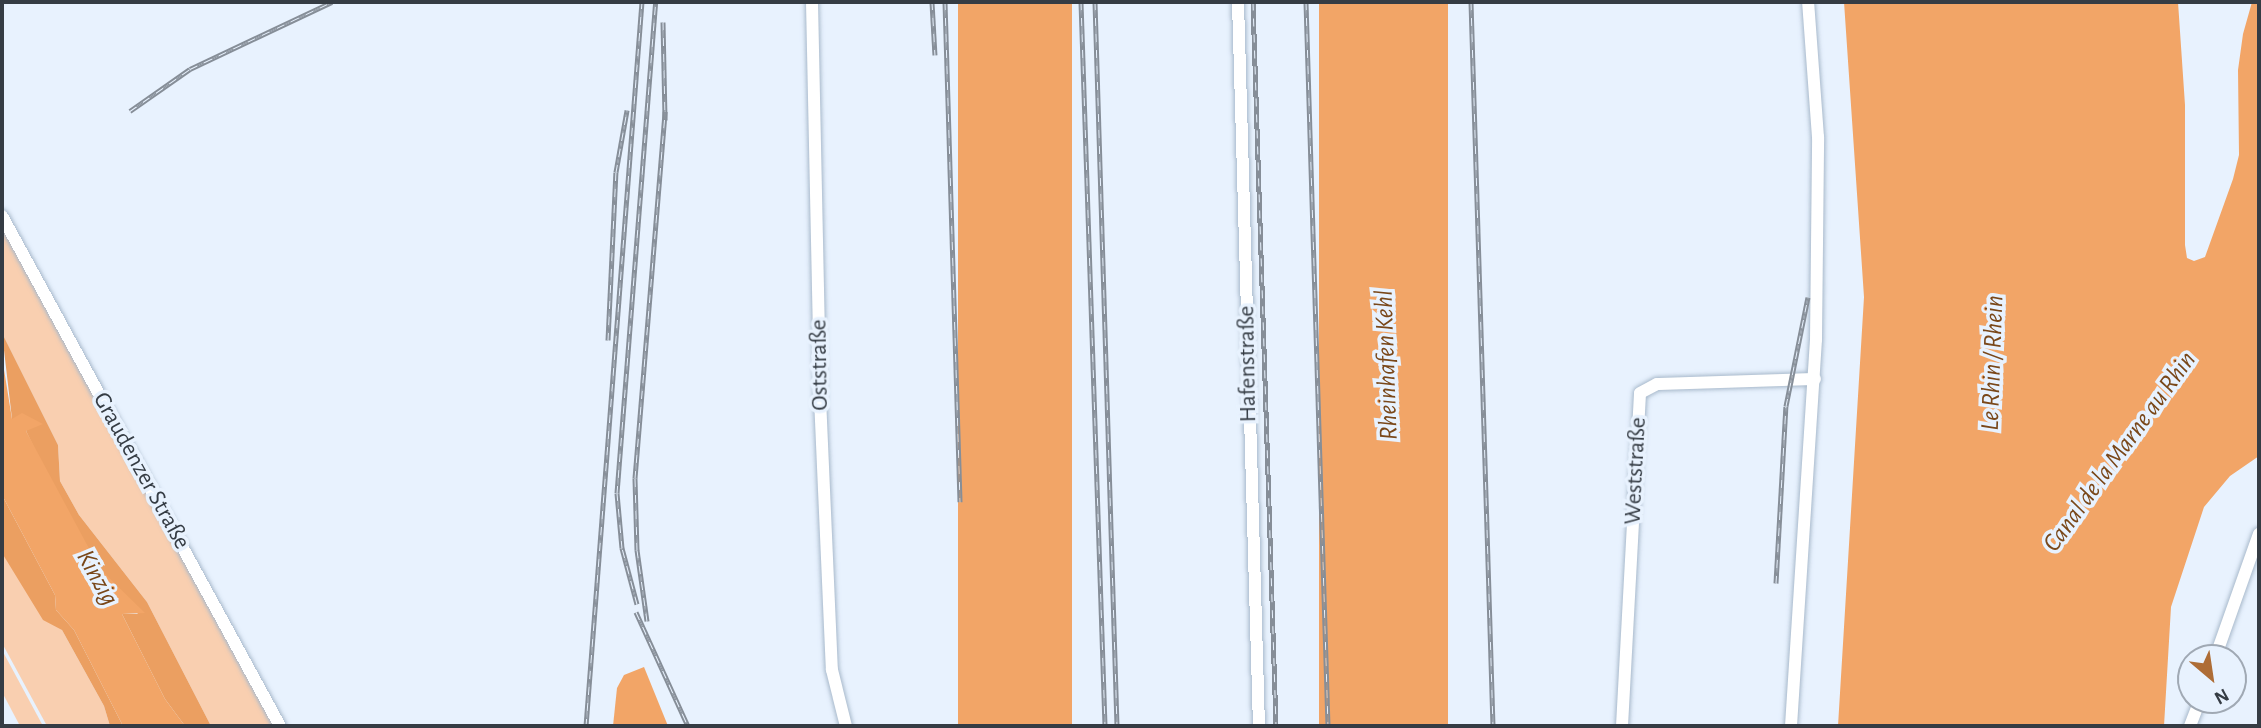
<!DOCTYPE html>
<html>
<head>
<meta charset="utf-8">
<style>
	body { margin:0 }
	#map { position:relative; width:2261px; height:728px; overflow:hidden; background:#e8f2fe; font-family:"Alegreya Sans",sans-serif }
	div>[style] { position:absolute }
	.green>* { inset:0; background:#f9cfb0 }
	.forest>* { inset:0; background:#eb9f61 }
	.water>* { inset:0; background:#f2a567; transform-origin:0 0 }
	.roads { filter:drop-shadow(0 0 2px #a8b9cb) drop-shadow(0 0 2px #a8b9cb) }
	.minor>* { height:12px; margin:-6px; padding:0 6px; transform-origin:6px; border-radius:6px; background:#fff }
	.rail>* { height:5px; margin-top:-2.5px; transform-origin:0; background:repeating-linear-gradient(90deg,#e8f2fe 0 8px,#868e98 0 16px); box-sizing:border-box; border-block:2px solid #868e98 }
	span { translate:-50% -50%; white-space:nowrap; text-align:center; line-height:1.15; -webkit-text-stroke:7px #e8f2fe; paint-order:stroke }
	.street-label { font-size:24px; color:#353c44 }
	.water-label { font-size:26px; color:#794719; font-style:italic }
	.frame { position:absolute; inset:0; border:4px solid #353c44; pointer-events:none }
	.north { position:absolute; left:2177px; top:644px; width:70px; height:70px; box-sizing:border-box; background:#e8f2fe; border:2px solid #a0a9b4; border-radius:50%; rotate:151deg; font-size:19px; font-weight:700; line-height:28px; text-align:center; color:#353c44 }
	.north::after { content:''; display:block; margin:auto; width:24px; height:32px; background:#ae6d36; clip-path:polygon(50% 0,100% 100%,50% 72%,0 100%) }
</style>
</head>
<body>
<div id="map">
	<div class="green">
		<i style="clip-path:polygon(2px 224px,275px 726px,211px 726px,147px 602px,79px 515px,60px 481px,58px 445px,2px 333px)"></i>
		<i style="clip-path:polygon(2px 553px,62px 630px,104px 706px,110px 726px,47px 726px,2px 643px)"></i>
		<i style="clip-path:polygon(2px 650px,43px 726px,20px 726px,2px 692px)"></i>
	</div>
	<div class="forest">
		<i style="clip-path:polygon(2px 333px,58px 445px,60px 481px,79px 515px,147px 602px,211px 726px,185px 726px,165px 699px,122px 614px,138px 614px,100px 569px,51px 483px,26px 431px,28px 428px,12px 419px)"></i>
		<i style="clip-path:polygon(2px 495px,55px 595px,56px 610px,74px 630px,123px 726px,110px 726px,104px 706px,62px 630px,43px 620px,2px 553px)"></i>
	</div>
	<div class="water">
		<i style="left:958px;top:2px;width:114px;height:724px"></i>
		<i style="left:1319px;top:2px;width:129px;height:724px"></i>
		<i style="clip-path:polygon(1844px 2px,2178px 2px,2185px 105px,2185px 245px,2187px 258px,2194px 261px,2205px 257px,2233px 179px,2239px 155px,2238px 70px,2243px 34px,2252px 2px,2259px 2px,2259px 456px,2230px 476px,2204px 507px,2171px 607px,2164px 726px,1838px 726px,1864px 297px)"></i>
		<i style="clip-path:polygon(2px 357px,12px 419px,22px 413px,43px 424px,26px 431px,100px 569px,145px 613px,122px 614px,165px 699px,185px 726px,123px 726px,74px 630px,56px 610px,55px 595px,2px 495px)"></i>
		<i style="clip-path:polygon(644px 667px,668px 726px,613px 726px,617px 688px,624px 675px)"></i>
	</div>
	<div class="roads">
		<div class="minor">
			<i style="left:812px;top:2px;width:396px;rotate:88.8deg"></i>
			<i style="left:820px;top:398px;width:272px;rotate:87.5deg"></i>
			<i style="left:832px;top:670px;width:58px;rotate:76deg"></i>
			<i style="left:1238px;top:2px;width:724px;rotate:88.34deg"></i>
			<i style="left:2px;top:216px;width:581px;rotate:61.41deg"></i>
			<i style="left:2215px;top:658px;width:132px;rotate:-70.5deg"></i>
			<i style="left:1622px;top:726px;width:333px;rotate:-86.9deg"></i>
			<i style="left:1640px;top:393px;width:19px;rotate:-28deg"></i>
			<i style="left:1657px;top:384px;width:158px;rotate:-1.8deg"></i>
			<i style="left:1791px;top:726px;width:387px;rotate:-86.3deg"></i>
			<i style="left:1816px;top:340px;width:203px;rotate:-89.4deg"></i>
			<i style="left:1818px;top:137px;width:135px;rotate:-94.2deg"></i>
			<i style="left:2190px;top:726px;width:28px;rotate:-69deg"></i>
		</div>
	</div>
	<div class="rail">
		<i style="left:932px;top:2px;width:53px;rotate:86.8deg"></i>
		<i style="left:945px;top:2px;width:500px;rotate:88.28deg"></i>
		<i style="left:1081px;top:2px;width:724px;rotate:88.1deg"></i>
		<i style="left:1095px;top:2px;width:724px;rotate:88.26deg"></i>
		<i style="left:1253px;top:2px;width:724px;rotate:88.18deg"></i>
		<i style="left:1306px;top:2px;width:724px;rotate:88.26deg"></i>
		<i style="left:1471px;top:2px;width:724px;rotate:88.26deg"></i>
		<i style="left:663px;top:22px;width:98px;rotate:88.8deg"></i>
		<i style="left:130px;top:111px;width:73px;rotate:-35deg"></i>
		<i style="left:190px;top:69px;width:157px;rotate:-25.3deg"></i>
		<i style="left:608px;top:340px;width:168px;rotate:-87.3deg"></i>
		<i style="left:616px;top:172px;width:63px;rotate:-79.9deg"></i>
		<i style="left:1776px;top:583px;width:177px;rotate:-86.8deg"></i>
		<i style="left:1786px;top:406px;width:111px;rotate:-78.6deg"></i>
		<i style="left:637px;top:604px;width:58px;rotate:-105deg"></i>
		<i style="left:622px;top:548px;width:55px;rotate:-95.2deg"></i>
		<i style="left:617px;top:493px;width:493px;rotate:-85.5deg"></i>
		<i style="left:636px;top:612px;width:125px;rotate:65.5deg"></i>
		<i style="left:647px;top:621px;width:72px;rotate:-98deg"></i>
		<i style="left:637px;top:550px;width:72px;rotate:-91.6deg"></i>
		<i style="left:635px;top:478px;width:368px;rotate:-85.3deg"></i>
		<i style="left:586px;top:726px;width:726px;rotate:-85.58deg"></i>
	</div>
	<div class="street-label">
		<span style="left:1248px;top:364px;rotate:-91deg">Hafenstraße</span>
		<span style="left:820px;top:365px;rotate:-91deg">Oststraße</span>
		<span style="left:141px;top:471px;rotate:61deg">Graudenzer Straße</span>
		<span style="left:1636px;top:471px;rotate:-87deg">Weststraße</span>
	</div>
	<div class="water-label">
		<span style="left:1993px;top:363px;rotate:-88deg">Le Rhin / Rhein</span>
		<span style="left:1387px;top:365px;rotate:-92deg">Rheinhafen Kehl</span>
		<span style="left:2120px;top:452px;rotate:-54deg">Canal de la Marne au Rhin</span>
		<span style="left:97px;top:578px;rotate:61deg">Kinzig</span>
	</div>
	<div class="frame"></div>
	<div class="north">N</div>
</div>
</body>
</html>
